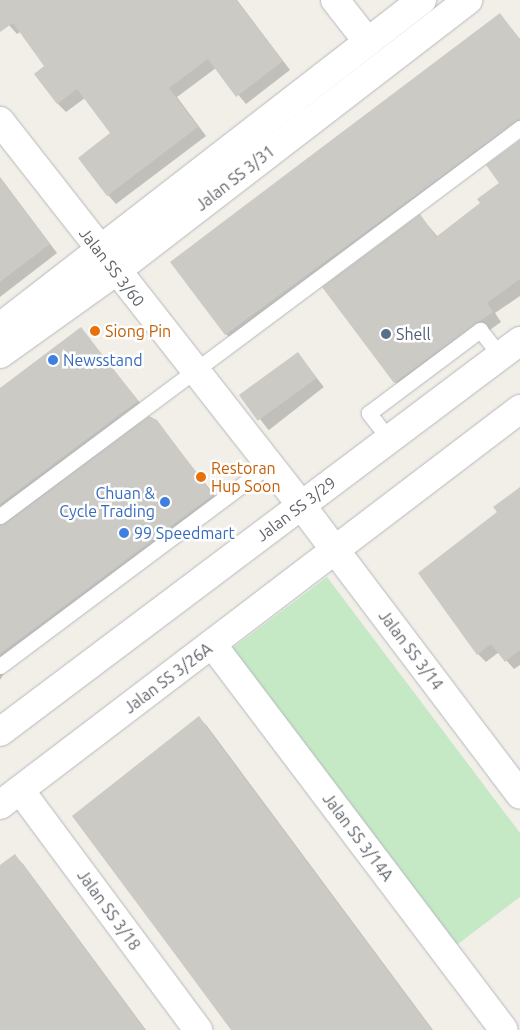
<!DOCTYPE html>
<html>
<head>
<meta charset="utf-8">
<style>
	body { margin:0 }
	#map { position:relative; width:520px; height:1030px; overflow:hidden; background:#f1efe8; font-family:Ubuntu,sans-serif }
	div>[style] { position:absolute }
	.green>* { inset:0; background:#c5e8c5 }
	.shadow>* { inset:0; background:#0003; transform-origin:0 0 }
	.building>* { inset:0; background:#cccac5; transform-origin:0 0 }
	.roads { filter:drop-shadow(0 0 1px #b5b8bc) drop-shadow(0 0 1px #b5b8bc) }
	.lane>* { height:15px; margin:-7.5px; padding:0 7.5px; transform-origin:7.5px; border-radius:7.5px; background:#fff }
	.street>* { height:28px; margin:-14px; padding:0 14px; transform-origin:14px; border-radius:14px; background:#fff }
	.secondary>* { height:28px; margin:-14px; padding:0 14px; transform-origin:14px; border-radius:14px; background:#fff }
	.dots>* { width:14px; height:14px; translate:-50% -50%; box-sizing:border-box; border:2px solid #fff; border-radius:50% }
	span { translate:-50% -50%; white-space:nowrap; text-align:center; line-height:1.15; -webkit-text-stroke:5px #fff; paint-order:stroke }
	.street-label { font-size:16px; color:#5f6368 }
	.food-label { font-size:16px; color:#c56008 }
	.left { translate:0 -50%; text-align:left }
	.service-label { font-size:16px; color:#4e5e75 }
	.shop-label { font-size:16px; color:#366cbe }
	.right { translate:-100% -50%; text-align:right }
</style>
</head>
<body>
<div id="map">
	<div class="green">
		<i style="clip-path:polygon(327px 577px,520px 833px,520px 897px,454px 947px,230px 650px)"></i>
	</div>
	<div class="shadow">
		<i style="clip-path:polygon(0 0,237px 0,290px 70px,246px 104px,216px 68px,177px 97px,206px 136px,116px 204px,108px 195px,112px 133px,85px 98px,66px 112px,58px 104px,36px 74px,46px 66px,20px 32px,17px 34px,0 15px)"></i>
		<i style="clip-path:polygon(500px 15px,520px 39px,520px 132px,235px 343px,226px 334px)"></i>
		<i style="clip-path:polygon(520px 141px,520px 296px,495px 313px,501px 322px,404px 391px,395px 382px,420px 216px,438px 237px,482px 204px,501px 183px)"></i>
		<i style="clip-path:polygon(0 177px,57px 253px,0 297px)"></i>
		<i style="clip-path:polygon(81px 329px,149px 414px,6px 521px,156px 421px,224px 507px,6px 670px,0 680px,0 390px)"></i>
		<i style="left:298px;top:354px;width:42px;height:70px;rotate:52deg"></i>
		<i style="clip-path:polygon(520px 489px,520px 665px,514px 669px,499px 652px,486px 662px,478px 654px,499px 513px)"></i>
		<i style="clip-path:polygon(198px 717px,207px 726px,433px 1030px,233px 1030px)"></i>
		<i style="clip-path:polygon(15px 856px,23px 864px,146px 1030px,0 1030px,0 867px)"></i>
	</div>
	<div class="building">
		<i style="clip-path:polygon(0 0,236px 0,283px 61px,236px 97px,208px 59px,169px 88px,198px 127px,107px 196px,78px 158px,110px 133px,77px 89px,57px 104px,34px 74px,44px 66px,13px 23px,0 32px)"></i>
		<i style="clip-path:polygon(500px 13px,520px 40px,520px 119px,225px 335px,170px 262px)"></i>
		<i style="clip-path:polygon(520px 140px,520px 279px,487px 303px,493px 312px,394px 383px,322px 287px,420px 214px,436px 237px,480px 203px,477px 199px,499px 183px,486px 165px)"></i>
		<i style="clip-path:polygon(0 178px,50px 244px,0 282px)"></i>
		<i style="clip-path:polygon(81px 327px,138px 401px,0 504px,0 388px)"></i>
		<i style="left:298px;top:352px;width:32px;height:73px;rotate:54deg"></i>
		<i style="clip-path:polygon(149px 416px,157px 420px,213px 495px,0 654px,0 525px)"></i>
		<i style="clip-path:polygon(520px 487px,520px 650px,505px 662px,491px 644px,477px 655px,418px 573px,497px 512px,493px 507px)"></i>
		<i style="clip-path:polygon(199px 716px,216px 740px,432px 1030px,231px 1030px,180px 961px,72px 816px)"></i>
		<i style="clip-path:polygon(15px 854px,51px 903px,145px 1030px,0 1030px,0 865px)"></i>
	</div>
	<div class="roads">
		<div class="lane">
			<i style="left:389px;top:439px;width:33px;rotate:-128deg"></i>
			<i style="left:369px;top:413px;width:139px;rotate:-36.8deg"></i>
			<i style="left:480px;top:330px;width:33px;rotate:52deg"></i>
			<i style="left:0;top:516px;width:649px;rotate:-36.73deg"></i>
			<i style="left:0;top:666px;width:336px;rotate:-36.8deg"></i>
		</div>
		<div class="street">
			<i style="left:335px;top:0;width:52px;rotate:52deg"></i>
			<i style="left:0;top:121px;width:488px;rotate:51.9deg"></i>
			<i style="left:0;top:327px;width:534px;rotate:-37.77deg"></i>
			<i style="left:0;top:354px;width:141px;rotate:-35.5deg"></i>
			<i style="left:115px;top:272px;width:446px;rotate:-37.6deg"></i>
			<i style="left:212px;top:644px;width:483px;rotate:52.9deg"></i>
			<i style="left:20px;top:790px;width:299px;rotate:53.4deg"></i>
			<i style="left:0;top:805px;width:654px;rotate:-37.29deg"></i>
		</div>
		<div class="secondary">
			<i style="left:301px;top:505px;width:363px;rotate:52.9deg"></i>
			<i style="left:0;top:732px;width:651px;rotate:-36.94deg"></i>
		</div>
	</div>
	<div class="dots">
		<i style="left:95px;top:331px;background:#e8710a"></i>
		<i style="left:386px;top:334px;background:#5c6f8a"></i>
		<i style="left:53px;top:360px;background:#3f7fe0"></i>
		<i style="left:201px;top:477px;background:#e8710a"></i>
		<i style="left:165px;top:502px;background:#3f7fe0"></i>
		<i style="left:124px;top:533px;background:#3f7fe0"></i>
	</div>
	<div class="street-label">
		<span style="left:235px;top:178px;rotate:-38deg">Jalan SS 3/31</span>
		<span style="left:112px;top:267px;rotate:52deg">Jalan SS 3/60</span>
		<span style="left:296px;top:509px;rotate:-37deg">Jalan SS 3/29</span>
		<span style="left:411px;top:650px;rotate:53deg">Jalan SS 3/14</span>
		<span style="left:168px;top:678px;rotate:-37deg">Jalan SS 3/26A</span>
		<span style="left:358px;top:837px;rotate:53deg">Jalan SS 3/14A</span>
		<span style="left:109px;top:910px;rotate:54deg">Jalan SS 3/18</span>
	</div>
	<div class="food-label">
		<span class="left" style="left:105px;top:331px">Siong Pin</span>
		<span class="left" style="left:211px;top:477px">Restoran<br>Hup Soon</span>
	</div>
	<div class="service-label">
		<span class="left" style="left:396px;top:334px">Shell</span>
	</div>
	<div class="shop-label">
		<span class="left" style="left:63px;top:360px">Newsstand</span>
		<span class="right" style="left:155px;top:502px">Chuan &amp;<br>Cycle Trading</span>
		<span class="left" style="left:134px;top:533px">99 Speedmart</span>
	</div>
</div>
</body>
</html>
